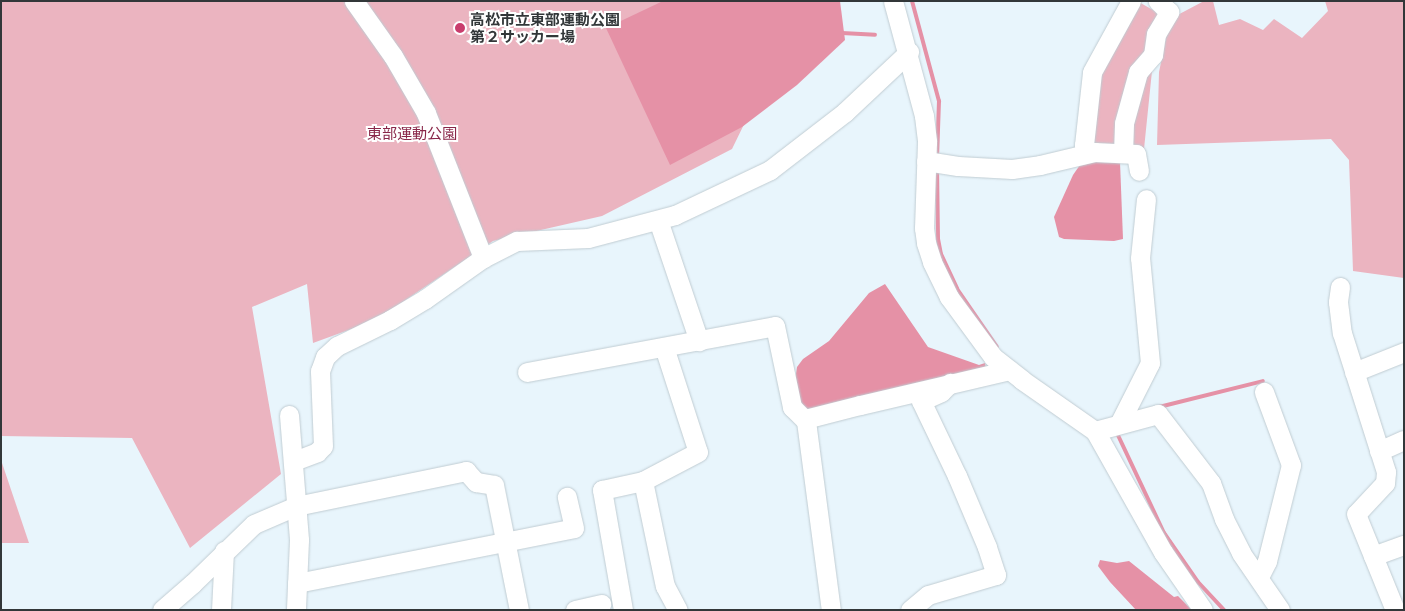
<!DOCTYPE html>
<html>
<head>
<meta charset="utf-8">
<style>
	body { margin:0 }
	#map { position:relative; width:1405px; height:611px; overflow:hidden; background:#e8f5fc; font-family:"Open Sans","Noto Sans JP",sans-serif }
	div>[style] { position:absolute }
	.green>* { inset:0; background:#ebb4c0 }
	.water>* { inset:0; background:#e591a6 }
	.stream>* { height:4px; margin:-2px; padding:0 2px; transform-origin:2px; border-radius:2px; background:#e591a6 }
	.roads { filter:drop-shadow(0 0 1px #c0ccd2) drop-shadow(0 0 1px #c0ccd2) }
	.minor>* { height:19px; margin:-9.5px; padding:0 9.5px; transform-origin:9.5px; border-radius:9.5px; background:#fff }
	.dots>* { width:14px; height:14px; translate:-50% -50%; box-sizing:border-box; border:2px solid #fff; border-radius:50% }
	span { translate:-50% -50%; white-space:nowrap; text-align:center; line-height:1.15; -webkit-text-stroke:4px #fff; paint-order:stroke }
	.poi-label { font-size:15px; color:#323739; font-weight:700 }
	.left { translate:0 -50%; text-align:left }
	.park-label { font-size:15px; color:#892749 }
	.frame { position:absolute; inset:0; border:2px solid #323739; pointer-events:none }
</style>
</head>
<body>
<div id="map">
	<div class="green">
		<i style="clip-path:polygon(1px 1px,804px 1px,732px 149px,602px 216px,493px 241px,376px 320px,313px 343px,307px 284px,252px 307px,281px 474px,190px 548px,132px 438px,1px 436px)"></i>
		<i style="clip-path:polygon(1137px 1px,1160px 14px,1165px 36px,1152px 71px,1144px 149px,1116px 147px,1086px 142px,1094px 75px)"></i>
		<i style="clip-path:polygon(1204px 1px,1213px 1px,1219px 25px,1240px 19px,1263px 30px,1274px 19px,1302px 38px,1328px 11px,1325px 1px,1404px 1px,1404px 278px,1353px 271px,1349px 160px,1331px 139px,1157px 145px,1159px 72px,1170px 19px)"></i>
		<i style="clip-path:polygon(1px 460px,29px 543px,1px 543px)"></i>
	</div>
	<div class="water">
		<i style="clip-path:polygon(663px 1px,840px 1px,845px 40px,797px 85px,742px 127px,670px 165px,606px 28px)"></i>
		<i style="clip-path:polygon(1093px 158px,1120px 162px,1123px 239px,1114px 241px,1064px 239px,1059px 237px,1054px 217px,1073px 175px,1082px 162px)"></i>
		<i style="clip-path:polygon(885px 284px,928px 347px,979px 365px,985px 363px,986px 369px,805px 410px,799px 404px,794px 387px,797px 367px,803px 359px,829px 341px,869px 293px)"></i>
		<i style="clip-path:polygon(1100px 560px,1117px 563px,1129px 561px,1174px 597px,1178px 596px,1192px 610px,1136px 610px,1110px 582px,1098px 566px)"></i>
	</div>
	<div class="stream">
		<i style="left:912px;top:1px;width:104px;rotate:74.9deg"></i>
		<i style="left:939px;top:101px;width:57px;rotate:92deg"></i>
		<i style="left:842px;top:33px;width:33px;rotate:3deg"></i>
		<i style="left:937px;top:167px;width:72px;rotate:89.2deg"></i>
		<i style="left:938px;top:239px;width:15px;rotate:79deg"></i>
		<i style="left:941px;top:254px;width:38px;rotate:65deg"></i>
		<i style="left:957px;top:289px;width:70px;rotate:55.4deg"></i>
		<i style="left:1159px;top:407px;width:107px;rotate:-14deg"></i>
		<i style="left:1116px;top:431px;width:113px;rotate:64.8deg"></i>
		<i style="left:1164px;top:533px;width:60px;rotate:55.2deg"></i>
		<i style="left:1198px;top:582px;width:38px;rotate:47deg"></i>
	</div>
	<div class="roads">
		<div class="minor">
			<i style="left:354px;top:1px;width:67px;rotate:54.7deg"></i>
			<i style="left:393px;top:56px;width:66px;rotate:59.9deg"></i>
			<i style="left:426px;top:113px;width:156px;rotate:68.5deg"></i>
			<i style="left:893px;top:1px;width:119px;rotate:74.9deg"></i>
			<i style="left:924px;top:116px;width:26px;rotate:83deg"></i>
			<i style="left:927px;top:142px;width:86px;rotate:92deg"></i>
			<i style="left:924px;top:228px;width:15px;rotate:82deg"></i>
			<i style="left:926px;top:243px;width:20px;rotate:72deg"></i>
			<i style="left:932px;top:262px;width:39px;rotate:64deg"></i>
			<i style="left:949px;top:297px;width:74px;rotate:53.7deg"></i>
			<i style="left:993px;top:357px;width:37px;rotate:38deg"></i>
			<i style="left:1022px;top:380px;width:89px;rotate:34.9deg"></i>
			<i style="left:1095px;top:431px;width:139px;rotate:60.7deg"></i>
			<i style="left:1163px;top:552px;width:70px;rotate:55.4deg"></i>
			<i style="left:1088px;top:153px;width:9px;rotate:-117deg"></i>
			<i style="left:1084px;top:145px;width:73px;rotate:-83.7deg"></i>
			<i style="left:1092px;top:72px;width:81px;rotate:-61.2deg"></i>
			<i style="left:1123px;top:153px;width:30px;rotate:-88deg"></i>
			<i style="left:1124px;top:123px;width:53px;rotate:-74.6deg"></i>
			<i style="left:1138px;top:72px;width:23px;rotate:-49deg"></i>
			<i style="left:1153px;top:55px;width:21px;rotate:-82deg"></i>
			<i style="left:1156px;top:34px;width:26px;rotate:-59deg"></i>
			<i style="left:1169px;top:12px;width:16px;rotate:-135deg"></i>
			<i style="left:926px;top:161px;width:32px;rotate:9deg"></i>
			<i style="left:958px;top:166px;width:54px;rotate:3.2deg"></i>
			<i style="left:1012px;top:169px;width:28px;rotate:-8deg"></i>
			<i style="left:1040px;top:165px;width:56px;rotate:-13.5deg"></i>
			<i style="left:1094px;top:152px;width:42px;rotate:2.7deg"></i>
			<i style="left:1136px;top:154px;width:17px;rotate:80deg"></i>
			<i style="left:658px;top:220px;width:128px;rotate:71.3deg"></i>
			<i style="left:1340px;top:287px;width:15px;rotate:98deg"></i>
			<i style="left:1338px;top:302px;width:31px;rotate:83deg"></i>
			<i style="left:1342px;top:333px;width:146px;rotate:72.4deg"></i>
			<i style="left:1386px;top:472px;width:11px;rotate:95deg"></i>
			<i style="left:1385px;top:483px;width:42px;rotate:133.1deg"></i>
			<i style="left:1356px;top:514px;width:104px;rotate:67.9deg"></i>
			<i style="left:664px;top:347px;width:110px;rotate:72.1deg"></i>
			<i style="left:698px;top:452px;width:62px;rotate:152.2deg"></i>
			<i style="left:643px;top:481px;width:107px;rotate:78.2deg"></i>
			<i style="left:665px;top:586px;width:27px;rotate:62deg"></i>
			<i style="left:527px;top:372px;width:252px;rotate:-10.5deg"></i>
			<i style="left:775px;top:326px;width:83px;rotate:78.1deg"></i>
			<i style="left:792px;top:407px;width:20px;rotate:45deg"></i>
			<i style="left:806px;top:421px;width:191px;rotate:82.5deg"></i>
			<i style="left:1354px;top:372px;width:54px;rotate:-21.8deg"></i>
			<i style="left:289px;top:415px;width:125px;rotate:85.4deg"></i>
			<i style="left:299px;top:540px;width:70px;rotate:92.5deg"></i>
			<i style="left:806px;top:421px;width:4px;rotate:-45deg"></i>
			<i style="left:809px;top:418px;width:53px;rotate:-14.3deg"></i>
			<i style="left:860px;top:405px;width:153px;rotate:-13.2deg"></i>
			<i style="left:1119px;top:424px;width:68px;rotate:-63.1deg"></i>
			<i style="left:1150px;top:363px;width:105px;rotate:-95.4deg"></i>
			<i style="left:1140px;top:258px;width:59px;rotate:-84.2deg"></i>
			<i style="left:1095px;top:431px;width:65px;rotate:-15.1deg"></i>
			<i style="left:1158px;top:414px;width:87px;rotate:52.5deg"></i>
			<i style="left:1211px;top:483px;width:38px;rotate:70deg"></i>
			<i style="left:1224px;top:519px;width:38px;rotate:63deg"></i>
			<i style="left:1241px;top:553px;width:69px;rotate:55.6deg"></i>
			<i style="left:1379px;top:451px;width:27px;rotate:-24deg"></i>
			<i style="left:294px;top:461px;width:25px;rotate:-21deg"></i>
			<i style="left:317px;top:452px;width:8px;rotate:-45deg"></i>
			<i style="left:323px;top:446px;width:75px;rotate:-92.3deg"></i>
			<i style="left:320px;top:371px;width:15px;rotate:-70deg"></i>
			<i style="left:325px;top:357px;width:16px;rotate:-43deg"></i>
			<i style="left:337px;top:346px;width:59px;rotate:-26.1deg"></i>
			<i style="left:390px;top:320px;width:41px;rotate:-31deg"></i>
			<i style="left:425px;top:299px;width:71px;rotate:-35.3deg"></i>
			<i style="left:483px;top:258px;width:38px;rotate:-27deg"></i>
			<i style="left:517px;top:241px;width:71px;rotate:-2.4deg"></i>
			<i style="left:588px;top:238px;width:90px;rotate:-14.8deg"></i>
			<i style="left:675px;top:215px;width:105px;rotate:-25.3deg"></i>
			<i style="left:770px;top:170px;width:95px;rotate:-37.7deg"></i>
			<i style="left:845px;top:112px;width:88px;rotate:-43.2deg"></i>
			<i style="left:1373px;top:556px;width:33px;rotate:-20deg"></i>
			<i style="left:1259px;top:577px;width:18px;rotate:-63deg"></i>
			<i style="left:1267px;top:561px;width:99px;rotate:-76deg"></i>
			<i style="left:1291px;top:465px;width:78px;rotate:-110.3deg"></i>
			<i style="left:297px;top:583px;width:282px;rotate:-11.2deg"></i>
			<i style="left:574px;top:528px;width:32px;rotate:-103deg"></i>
			<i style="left:162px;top:610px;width:40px;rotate:-41deg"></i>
			<i style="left:192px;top:584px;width:86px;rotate:-44.1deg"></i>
			<i style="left:254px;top:524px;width:46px;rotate:-23.2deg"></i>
			<i style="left:296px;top:506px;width:174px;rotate:-11.6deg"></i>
			<i style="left:466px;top:471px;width:15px;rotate:48deg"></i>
			<i style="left:476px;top:482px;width:18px;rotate:9deg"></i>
			<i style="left:494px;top:485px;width:127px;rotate:78.7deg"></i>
			<i style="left:221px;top:610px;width:59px;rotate:-87.1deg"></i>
			<i style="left:575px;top:610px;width:27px;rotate:-13deg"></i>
			<i style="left:623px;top:610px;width:122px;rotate:-99.9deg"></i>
			<i style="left:602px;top:490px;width:42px;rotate:-12.4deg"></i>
			<i style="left:910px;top:610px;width:23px;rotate:-40deg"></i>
			<i style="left:928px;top:595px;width:71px;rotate:-16.4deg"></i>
			<i style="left:996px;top:575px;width:29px;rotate:-108deg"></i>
			<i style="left:987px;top:547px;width:77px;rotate:-112.9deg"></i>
			<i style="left:957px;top:476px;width:83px;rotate:-115.6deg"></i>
			<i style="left:921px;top:401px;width:22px;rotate:-24deg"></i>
			<i style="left:941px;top:392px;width:13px;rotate:-45deg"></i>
		</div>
	</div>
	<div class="dots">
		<i style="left:460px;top:28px;background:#c93d6d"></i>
	</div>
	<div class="poi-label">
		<span class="left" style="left:470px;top:28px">高松市立東部運動公園<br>第２サッカー場</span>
	</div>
	<div class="park-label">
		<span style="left:412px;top:134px">東部運動公園</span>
	</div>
	<div class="frame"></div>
</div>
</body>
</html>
